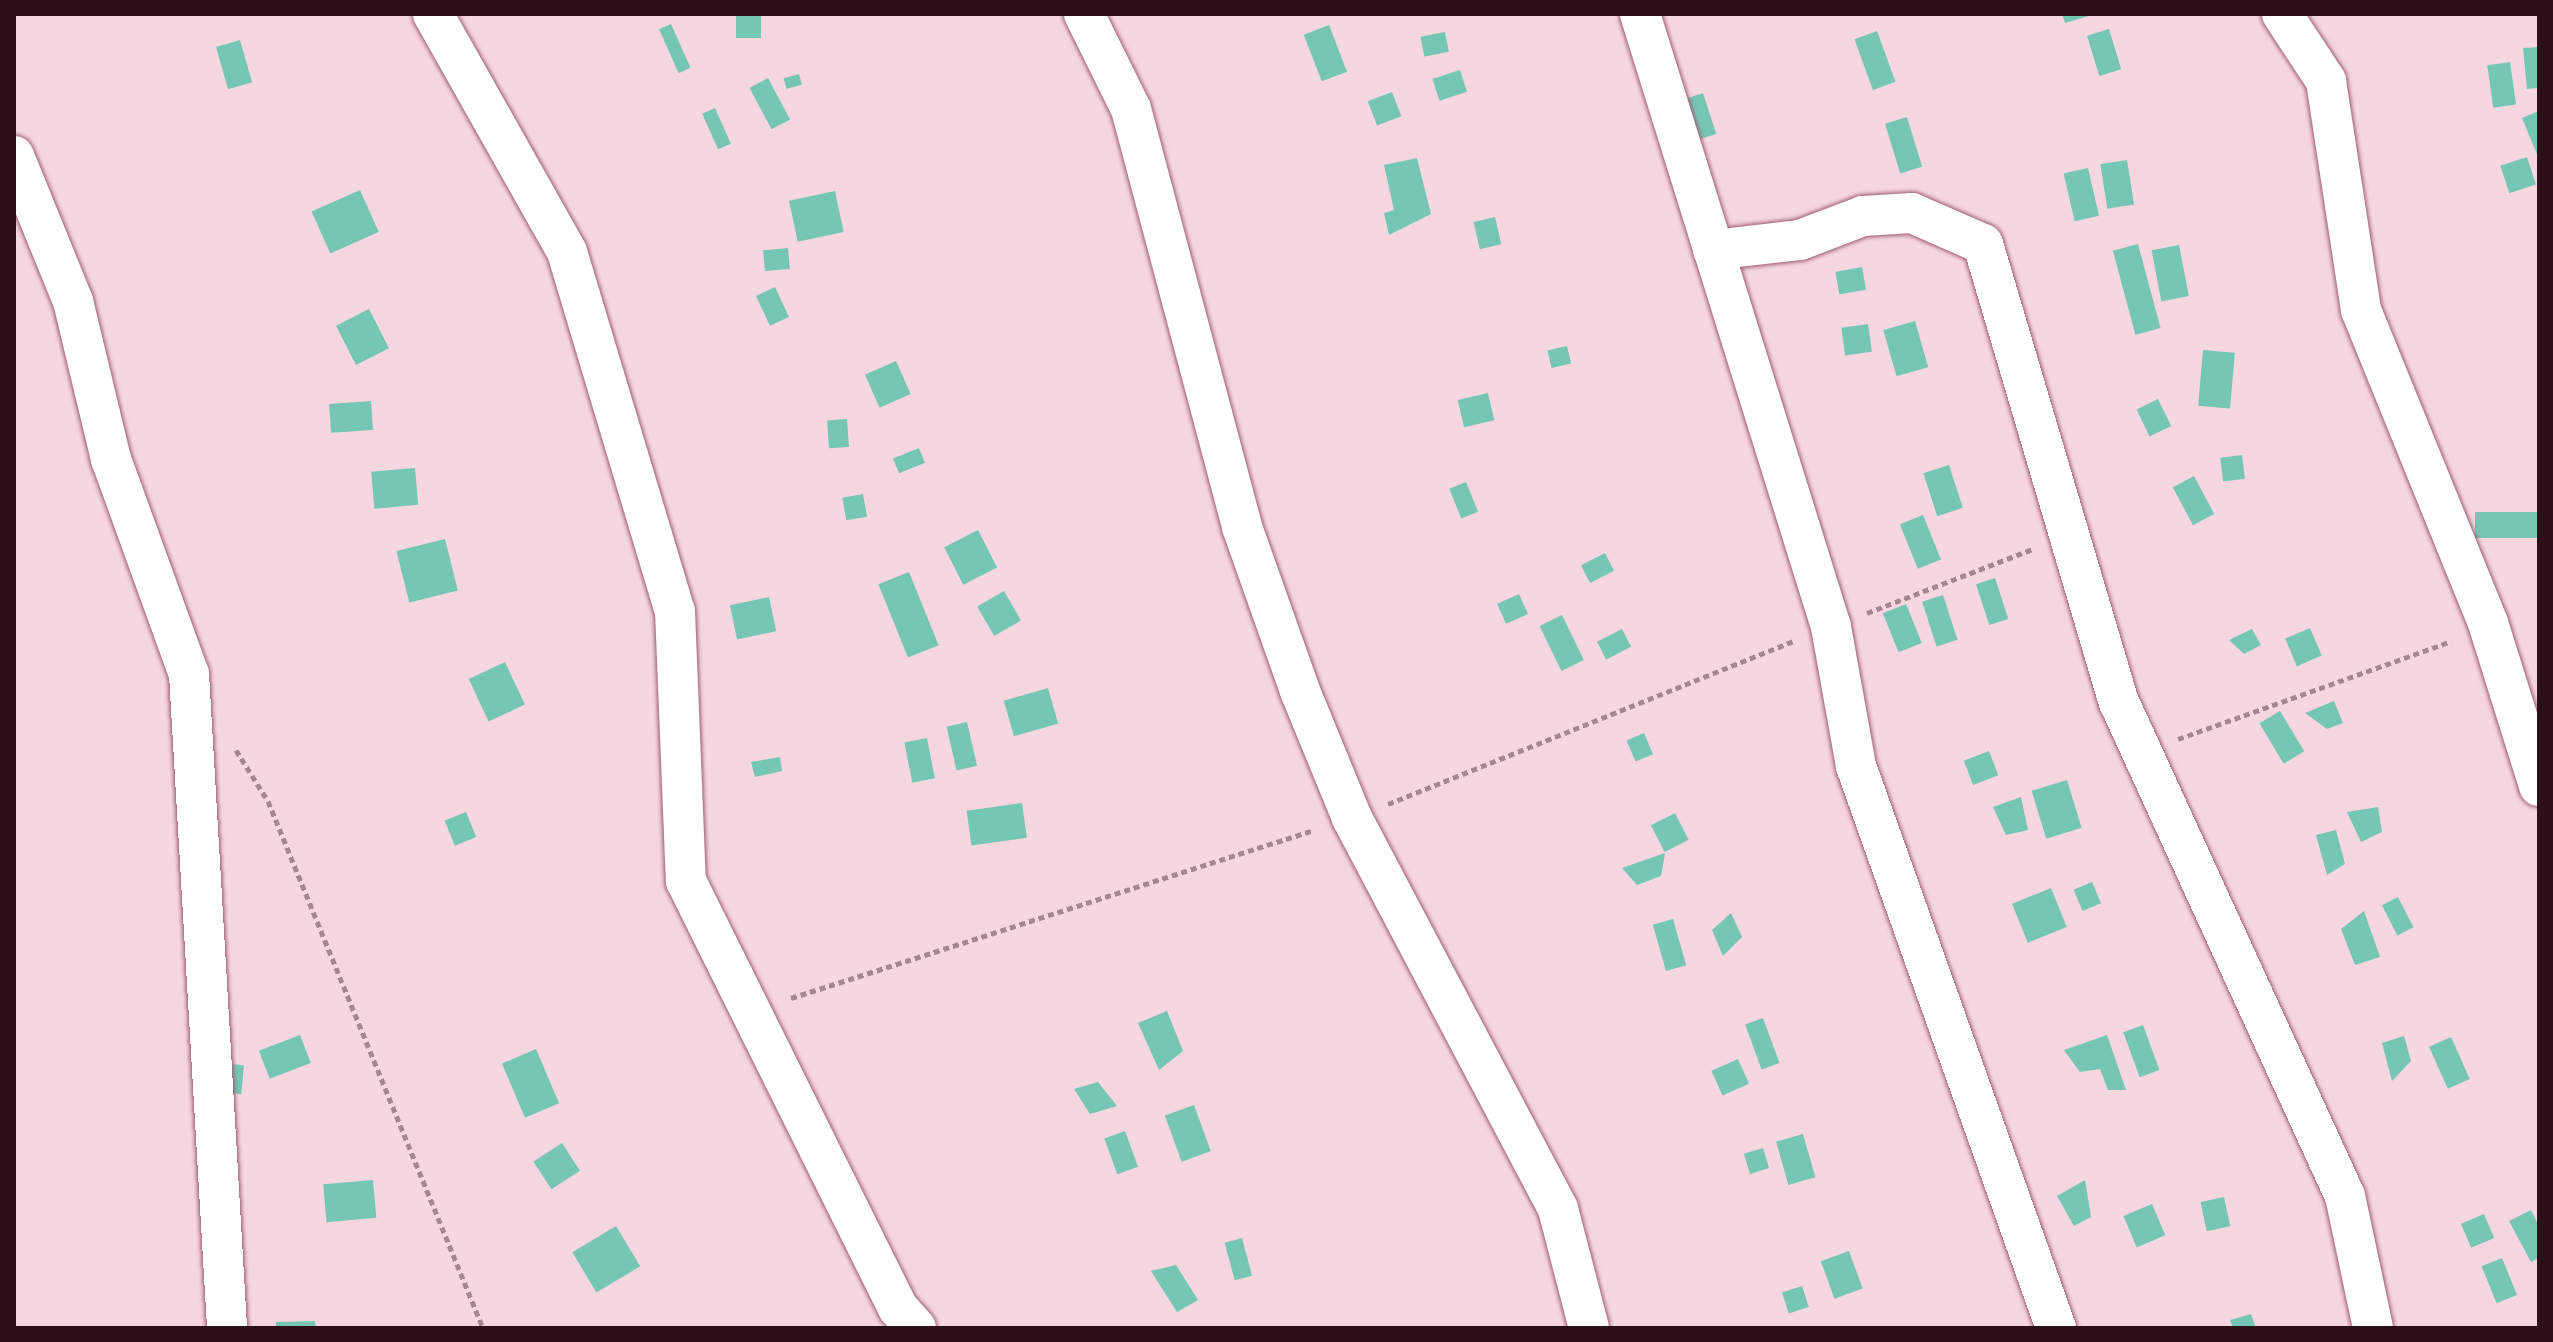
<!DOCTYPE html>
<html>
<head>
<meta charset="utf-8">
<style>
	body { margin:0 }
	#map { position:relative; width:2553px; height:1342px; overflow:hidden; background:#f6d7e0; font-family:Merriweather,serif }
	div>[style] { position:absolute }
	.building>* { inset:0; background:#75c6b5; transform-origin:0 0 }
	.path>* { height:5px; margin-top:-2.5px; transform-origin:0; background:repeating-linear-gradient(90deg,#a58791 0 6px,transparent 0 10px) }
	.roads { filter:drop-shadow(0 0 2px #9e5c72) drop-shadow(0 0 2px #9e5c72) }
	.minor>* { height:40px; margin:-20px; padding:0 20px; transform-origin:20px; border-radius:20px; background:#fff }
	span { translate:-50% -50%; white-space:nowrap; text-align:center; line-height:1.15; -webkit-text-stroke:8px #f6d7e0; paint-order:stroke }
	.frame { position:absolute; inset:0; border:16px solid #2b101a; pointer-events:none }
</style>
</head>
<body>
<div id="map">
	<div class="building">
		<i style="left:736px;top:14px;width:25px;height:24px"></i>
		<i style="clip-path:polygon(2062px 14px,2091px 14px,2092px 15px,2065px 23px)"></i>
		<i style="left:671px;top:24px;width:48px;height:13px;rotate:66deg"></i>
		<i style="left:1329px;top:25px;width:50px;height:27px;rotate:69deg"></i>
		<i style="left:2109px;top:29px;width:42px;height:23px;rotate:73deg"></i>
		<i style="left:1877px;top:31px;width:54px;height:24px;rotate:70deg"></i>
		<i style="left:1445px;top:32px;width:20px;height:25px;rotate:79deg"></i>
		<i style="left:240px;top:40px;width:44px;height:25px;rotate:74deg"></i>
		<i style="clip-path:polygon(2539px 47px,2539px 88px,2527px 89px,2523px 48px)"></i>
		<i style="left:2510px;top:62px;width:43px;height:23px;rotate:82deg"></i>
		<i style="left:1460px;top:70px;width:23px;height:29px;rotate:72deg"></i>
		<i style="left:799px;top:74px;width:11px;height:16px;rotate:75deg"></i>
		<i style="left:768px;top:78px;width:47px;height:21px;rotate:62deg"></i>
		<i style="left:1392px;top:92px;width:26px;height:26px;rotate:69deg"></i>
		<i style="left:1703px;top:93px;width:43px;height:24px;rotate:72deg"></i>
		<i style="left:715px;top:108px;width:39px;height:14px;rotate:66deg"></i>
		<i style="clip-path:polygon(2539px 111px,2539px 159px,2522px 118px)"></i>
		<i style="left:1907px;top:117px;width:52px;height:23px;rotate:73deg"></i>
		<i style="left:2527px;top:157px;width:29px;height:28px;rotate:72deg"></i>
		<i style="clip-path:polygon(1417px 158px,1431px 214px,1389px 235px,1384px 213px,1394px 210px,1384px 165px)"></i>
		<i style="left:2127px;top:160px;width:45px;height:27px;rotate:81deg"></i>
		<i style="left:2088px;top:168px;width:49px;height:25px;rotate:77deg"></i>
		<i style="left:360px;top:190px;width:46px;height:53px;rotate:66deg"></i>
		<i style="left:835px;top:191px;width:42px;height:47px;rotate:78deg"></i>
		<i style="left:1495px;top:217px;width:28px;height:22px;rotate:77deg"></i>
		<i style="left:2138px;top:244px;width:87px;height:26px;rotate:75deg"></i>
		<i style="left:2179px;top:245px;width:52px;height:28px;rotate:79deg"></i>
		<i style="left:788px;top:248px;width:21px;height:25px;rotate:85deg"></i>
		<i style="left:1862px;top:267px;width:23px;height:27px;rotate:80deg"></i>
		<i style="left:775px;top:287px;width:33px;height:21px;rotate:65deg"></i>
		<i style="left:369px;top:309px;width:44px;height:37px;rotate:63deg"></i>
		<i style="left:1915px;top:321px;width:48px;height:33px;rotate:74deg"></i>
		<i style="left:1868px;top:324px;width:28px;height:27px;rotate:82deg"></i>
		<i style="left:1567px;top:346px;width:18px;height:20px;rotate:77deg"></i>
		<i style="left:2203px;top:350px;width:32px;height:56px;rotate:5deg"></i>
		<i style="left:896px;top:361px;width:36px;height:34px;rotate:66deg"></i>
		<i style="left:1488px;top:393px;width:28px;height:31px;rotate:77deg"></i>
		<i style="left:2158px;top:399px;width:30px;height:24px;rotate:64deg"></i>
		<i style="left:371px;top:401px;width:29px;height:42px;rotate:86deg"></i>
		<i style="left:847px;top:419px;width:28px;height:20px;rotate:86deg"></i>
		<i style="left:919px;top:448px;width:16px;height:28px;rotate:68deg"></i>
		<i style="left:2242px;top:455px;width:24px;height:22px;rotate:83deg"></i>
		<i style="left:1949px;top:465px;width:45px;height:27px;rotate:72deg"></i>
		<i style="left:415px;top:468px;width:37px;height:44px;rotate:85deg"></i>
		<i style="left:2194px;top:476px;width:43px;height:24px;rotate:62deg"></i>
		<i style="left:1466px;top:482px;width:32px;height:18px;rotate:68deg"></i>
		<i style="left:863px;top:494px;width:23px;height:21px;rotate:80deg"></i>
		<i style="left:2539px;top:512px;width:26px;height:64px;rotate:90deg"></i>
		<i style="left:1923px;top:515px;width:48px;height:25px;rotate:68deg"></i>
		<i style="left:978px;top:530px;width:42px;height:38px;rotate:63deg"></i>
		<i style="left:445px;top:539px;width:53px;height:50px;rotate:76deg"></i>
		<i style="left:1605px;top:553px;width:20px;height:27px;rotate:63deg"></i>
		<i style="left:909px;top:572px;width:79px;height:33px;rotate:68deg"></i>
		<i style="left:1995px;top:578px;width:43px;height:20px;rotate:72deg"></i>
		<i style="left:1004px;top:591px;width:34px;height:31px;rotate:60deg"></i>
		<i style="left:1519px;top:594px;width:22px;height:24px;rotate:66deg"></i>
		<i style="left:1943px;top:595px;width:47px;height:22px;rotate:72deg"></i>
		<i style="left:769px;top:597px;width:35px;height:40px;rotate:78deg"></i>
		<i style="left:1906px;top:604px;width:42px;height:25px;rotate:68deg"></i>
		<i style="left:1562px;top:615px;width:50px;height:25px;rotate:64deg"></i>
		<i style="left:2310px;top:628px;width:30px;height:27px;rotate:67deg"></i>
		<i style="left:1622px;top:629px;width:20px;height:28px;rotate:63deg"></i>
		<i style="clip-path:polygon(2252px 629px,2261px 645px,2244px 654px,2229px 640px)"></i>
		<i style="left:505px;top:662px;width:47px;height:40px;rotate:65deg"></i>
		<i style="left:1048px;top:688px;width:37px;height:46px;rotate:74deg"></i>
		<i style="clip-path:polygon(2334px 701px,2343px 723px,2327px 729px,2305px 713px)"></i>
		<i style="left:2280px;top:711px;width:47px;height:24px;rotate:59deg"></i>
		<i style="left:967px;top:722px;width:45px;height:21px;rotate:77deg"></i>
		<i style="left:1644px;top:733px;width:23px;height:19px;rotate:67deg"></i>
		<i style="left:927px;top:738px;width:41px;height:23px;rotate:79deg"></i>
		<i style="left:1989px;top:751px;width:26px;height:27px;rotate:69deg"></i>
		<i style="clip-path:polygon(780px 757px,782px 771px,755px 777px,751px 762px)"></i>
		<i style="left:2067px;top:780px;width:50px;height:37px;rotate:73deg"></i>
		<i style="clip-path:polygon(2021px 797px,2028px 830px,2006px 835px,1993px 807px)"></i>
		<i style="left:1022px;top:803px;width:35px;height:56px;rotate:82deg"></i>
		<i style="clip-path:polygon(2378px 807px,2382px 832px,2361px 842px,2347px 812px)"></i>
		<i style="left:466px;top:812px;width:27px;height:23px;rotate:68deg"></i>
		<i style="left:1675px;top:813px;width:30px;height:27px;rotate:63deg"></i>
		<i style="clip-path:polygon(2336px 830px,2345px 864px,2327px 875px,2316px 835px)"></i>
		<i style="clip-path:polygon(1665px 853px,1661px 876px,1637px 885px,1622px 868px)"></i>
		<i style="left:2092px;top:882px;width:23px;height:20px;rotate:67deg"></i>
		<i style="left:2051px;top:888px;width:42px;height:42px;rotate:68deg"></i>
		<i style="left:2398px;top:897px;width:34px;height:18px;rotate:63deg"></i>
		<i style="clip-path:polygon(2364px 911px,2380px 957px,2355px 965px,2341px 929px)"></i>
		<i style="clip-path:polygon(1731px 913px,1742px 937px,1723px 956px,1712px 930px)"></i>
		<i style="left:1673px;top:919px;width:48px;height:21px;rotate:74deg"></i>
		<i style="clip-path:polygon(1167px 1011px,1183px 1051px,1159px 1070px,1138px 1023px)"></i>
		<i style="left:1763px;top:1018px;width:48px;height:19px;rotate:70deg"></i>
		<i style="left:2143px;top:1025px;width:48px;height:21px;rotate:70deg"></i>
		<i style="left:300px;top:1035px;width:30px;height:44px;rotate:69deg"></i>
		<i style="clip-path:polygon(2107px 1035px,2126px 1090px,2108px 1090px,2100px 1069px,2080px 1072px,2064px 1050px)"></i>
		<i style="clip-path:polygon(2404px 1036px,2411px 1061px,2392px 1081px,2382px 1043px)"></i>
		<i style="left:2451px;top:1037px;width:46px;height:24px;rotate:66deg"></i>
		<i style="left:536px;top:1049px;width:59px;height:37px;rotate:67deg"></i>
		<i style="left:1738px;top:1059px;width:27px;height:29px;rotate:66deg"></i>
		<i style="left:219px;top:1063px;width:25px;height:29px;rotate:5deg"></i>
		<i style="clip-path:polygon(1098px 1082px,1117px 1106px,1090px 1114px,1074px 1089px)"></i>
		<i style="left:1194px;top:1105px;width:49px;height:31px;rotate:70deg"></i>
		<i style="left:1125px;top:1131px;width:38px;height:22px;rotate:70deg"></i>
		<i style="left:1803px;top:1134px;width:45px;height:28px;rotate:74deg"></i>
		<i style="left:562px;top:1143px;width:33px;height:34px;rotate:57deg"></i>
		<i style="left:1763px;top:1148px;width:21px;height:20px;rotate:73deg"></i>
		<i style="left:373px;top:1180px;width:38px;height:50px;rotate:85deg"></i>
		<i style="clip-path:polygon(2085px 1180px,2091px 1217px,2074px 1226px,2057px 1196px)"></i>
		<i style="left:2224px;top:1197px;width:30px;height:24px;rotate:78deg"></i>
		<i style="left:2152px;top:1204px;width:34px;height:31px;rotate:67deg"></i>
		<i style="clip-path:polygon(2531px 1210px,2539px 1226px,2539px 1258px,2531px 1262px,2509px 1221px)"></i>
		<i style="left:2484px;top:1214px;width:26px;height:25px;rotate:67deg"></i>
		<i style="left:616px;top:1226px;width:47px;height:51px;rotate:59deg"></i>
		<i style="left:1242px;top:1238px;width:39px;height:18px;rotate:75deg"></i>
		<i style="left:1849px;top:1251px;width:40px;height:30px;rotate:70deg"></i>
		<i style="left:2502px;top:1258px;width:40px;height:22px;rotate:68deg"></i>
		<i style="clip-path:polygon(1176px 1265px,1198px 1300px,1177px 1312px,1151px 1271px)"></i>
		<i style="left:1802px;top:1286px;width:22px;height:21px;rotate:72deg"></i>
		<i style="clip-path:polygon(2251px 1314px,2256px 1328px,2233px 1328px,2230px 1320px)"></i>
		<i style="clip-path:polygon(315px 1321px,316px 1328px,276px 1328px,276px 1322px)"></i>
	</div>
	<div class="path">
		<i style="left:1867px;top:613px;width:178px;rotate:-21.1deg"></i>
		<i style="left:2178px;top:739px;width:290px;rotate:-19.7deg"></i>
		<i style="left:236px;top:750px;width:60px;rotate:57.9deg"></i>
		<i style="left:268px;top:801px;width:569px;rotate:67.81deg"></i>
		<i style="left:1388px;top:804px;width:437px;rotate:-21.9deg"></i>
		<i style="left:791px;top:998px;width:549px;rotate:-17.81deg"></i>
	</div>
	<div class="roads">
		<div class="minor">
			<i style="left:433px;top:14px;width:273px;rotate:60.6deg"></i>
			<i style="left:567px;top:252px;width:375px;rotate:73.3deg"></i>
			<i style="left:675px;top:611px;width:270px;rotate:87.7deg"></i>
			<i style="left:686px;top:881px;width:477px;rotate:63.6deg"></i>
			<i style="left:898px;top:1308px;width:27px;rotate:48deg"></i>
			<i style="left:1084px;top:14px;width:106px;rotate:63.7deg"></i>
			<i style="left:1131px;top:109px;width:432px;rotate:75.1deg"></i>
			<i style="left:1242px;top:527px;width:174px;rotate:70.5deg"></i>
			<i style="left:1300px;top:691px;width:137px;rotate:67.7deg"></i>
			<i style="left:1352px;top:818px;width:442px;rotate:62.2deg"></i>
			<i style="left:1558px;top:1209px;width:123px;rotate:75.4deg"></i>
			<i style="left:1640px;top:14px;width:642px;rotate:72.69deg"></i>
			<i style="left:1831px;top:627px;width:141px;rotate:79.8deg"></i>
			<i style="left:1856px;top:766px;width:597px;rotate:70.41deg"></i>
			<i style="left:2282px;top:14px;width:80px;rotate:56.7deg"></i>
			<i style="left:2326px;top:81px;width:232px;rotate:81.3deg"></i>
			<i style="left:2361px;top:310px;width:338px;rotate:67.9deg"></i>
			<i style="left:2488px;top:623px;width:171px;rotate:72.6deg"></i>
			<i style="left:14px;top:156px;width:157px;rotate:67.9deg"></i>
			<i style="left:73px;top:301px;width:163px;rotate:76.5deg"></i>
			<i style="left:111px;top:459px;width:229px;rotate:70.1deg"></i>
			<i style="left:189px;top:674px;width:655px;rotate:86.67deg"></i>
			<i style="left:1713px;top:250px;width:88px;rotate:-6.6deg"></i>
			<i style="left:1800px;top:240px;width:67px;rotate:-20.9deg"></i>
			<i style="left:1863px;top:216px;width:49px;rotate:-3.5deg"></i>
			<i style="left:1912px;top:213px;width:77px;rotate:23.6deg"></i>
			<i style="left:1983px;top:244px;width:478px;rotate:73.5deg"></i>
			<i style="left:2119px;top:702px;width:543px;rotate:65.42deg"></i>
			<i style="left:2345px;top:1196px;width:135px;rotate:78deg"></i>
		</div>
	</div>
	<div class="frame"></div>
</div>
</body>
</html>
